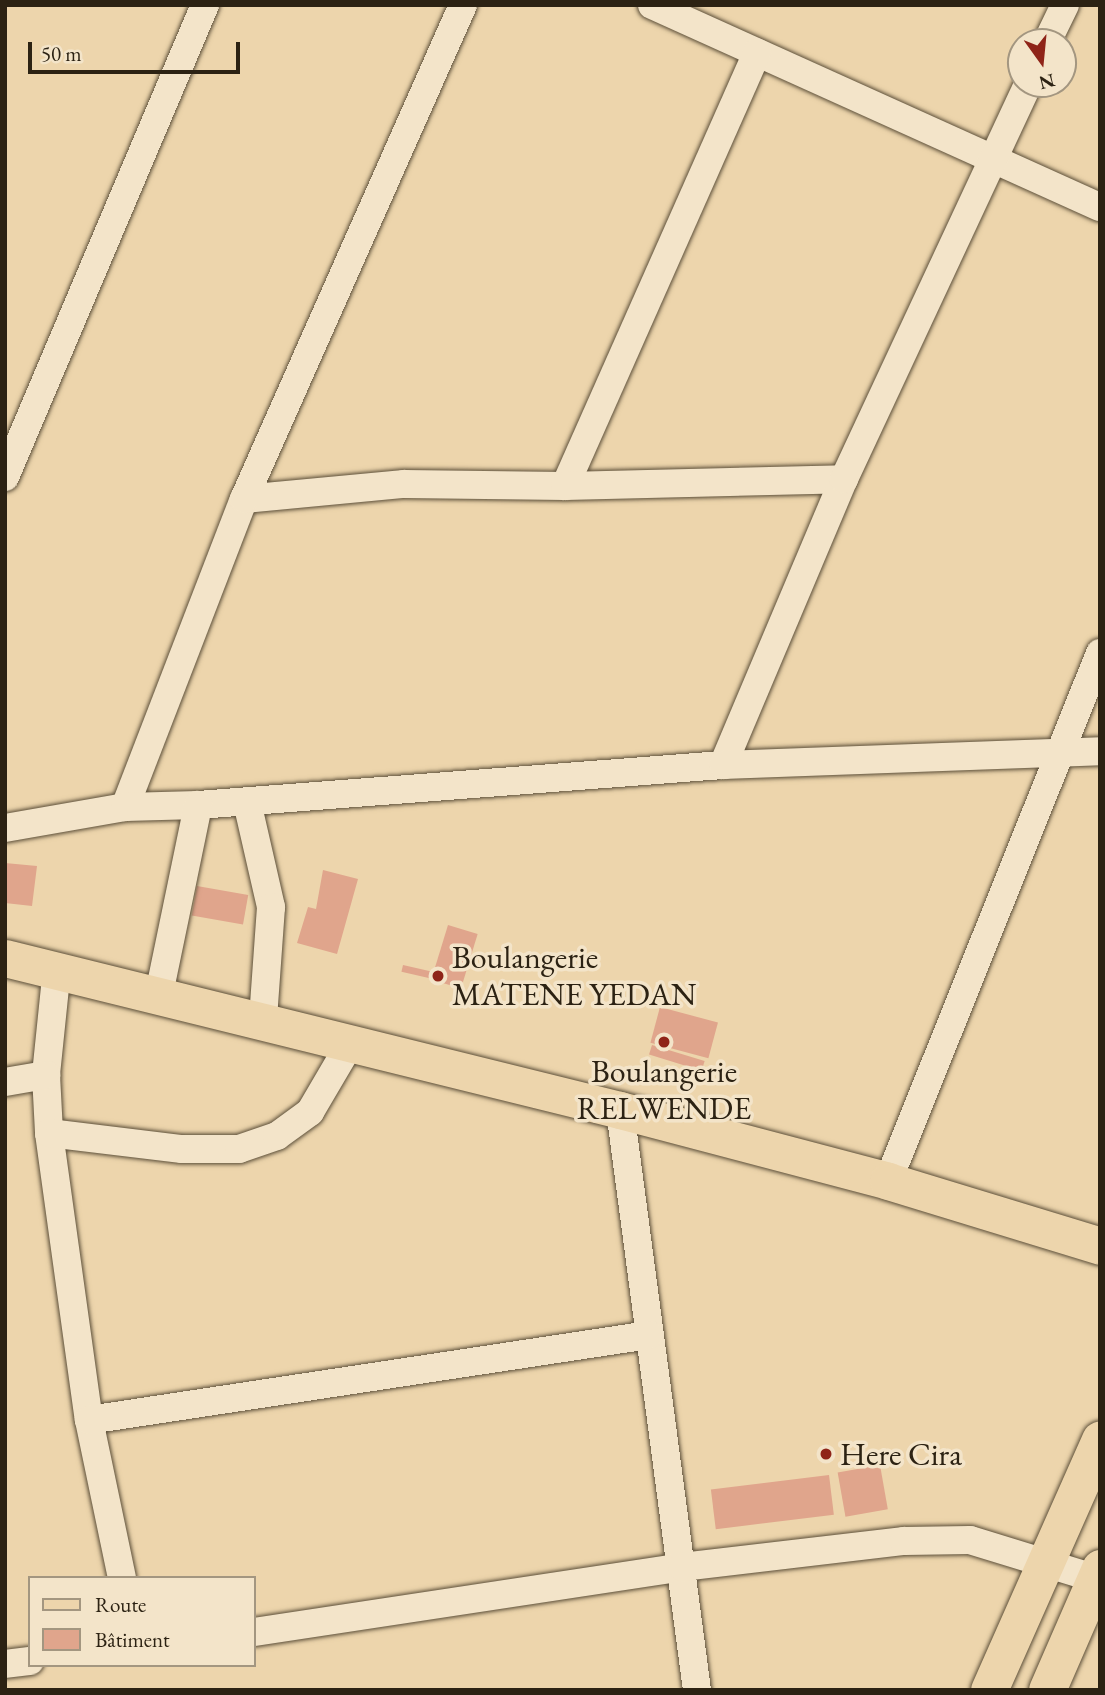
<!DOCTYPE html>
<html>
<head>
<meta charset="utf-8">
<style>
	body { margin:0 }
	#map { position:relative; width:1105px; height:1695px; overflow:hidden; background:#edd5ac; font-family:"EB Garamond",serif }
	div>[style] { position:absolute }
	.building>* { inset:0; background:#e0a58c; transform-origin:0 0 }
	.roads { filter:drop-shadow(0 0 2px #5c4f39) drop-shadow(0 0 2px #5c4f39) }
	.minor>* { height:28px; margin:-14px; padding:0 14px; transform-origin:14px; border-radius:14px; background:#f3e4c9 }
	.major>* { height:37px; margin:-18.5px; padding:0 18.5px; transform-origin:18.5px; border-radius:18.5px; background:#edd5ac }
	.dots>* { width:19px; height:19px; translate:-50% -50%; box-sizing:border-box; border:4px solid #f3e4c9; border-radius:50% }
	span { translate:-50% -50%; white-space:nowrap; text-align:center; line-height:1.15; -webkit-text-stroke:7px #f3e4c9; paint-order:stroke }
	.poi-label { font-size:32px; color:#2c2213 }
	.left { translate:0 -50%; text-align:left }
	.frame { position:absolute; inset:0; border:7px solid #2c2213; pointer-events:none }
	.legend { position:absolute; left:28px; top:1576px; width:228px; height:91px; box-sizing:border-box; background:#f3e4c9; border:2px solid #a39680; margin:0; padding:9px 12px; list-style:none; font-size:21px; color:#2c2213 }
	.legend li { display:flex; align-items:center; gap:14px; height:35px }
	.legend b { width:35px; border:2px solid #a39680 }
	.north { position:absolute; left:1007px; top:28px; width:70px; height:70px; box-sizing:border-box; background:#f3e4c9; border:2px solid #a39680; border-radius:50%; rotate:165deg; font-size:19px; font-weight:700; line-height:28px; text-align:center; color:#2c2213 }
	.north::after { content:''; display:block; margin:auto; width:24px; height:32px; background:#8f2418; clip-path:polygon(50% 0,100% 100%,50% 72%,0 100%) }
	.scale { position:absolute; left:28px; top:42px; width:212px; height:32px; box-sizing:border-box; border:4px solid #2c2213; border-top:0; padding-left:9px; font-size:21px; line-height:24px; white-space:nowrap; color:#2c2213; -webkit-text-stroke:5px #f3e4c9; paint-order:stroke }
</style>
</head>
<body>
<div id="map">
	<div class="building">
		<i style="clip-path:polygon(5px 863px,37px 866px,32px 906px,5px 903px)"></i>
		<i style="clip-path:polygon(323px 870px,358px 879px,337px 954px,297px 943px,308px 907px,316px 909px)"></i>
		<i style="left:197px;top:886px;width:52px;height:30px;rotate:10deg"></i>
		<i style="left:448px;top:925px;width:31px;height:57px;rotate:17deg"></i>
		<i style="left:403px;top:965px;width:28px;height:7px;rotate:13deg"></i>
		<i style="left:660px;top:1007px;width:60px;height:37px;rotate:15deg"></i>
		<i style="left:652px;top:1045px;width:55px;height:10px;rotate:17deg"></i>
		<i style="left:880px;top:1465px;width:45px;height:43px;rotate:80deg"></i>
		<i style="left:829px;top:1475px;width:40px;height:119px;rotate:83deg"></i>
	</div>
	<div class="roads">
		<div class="minor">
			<i style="left:652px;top:5px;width:491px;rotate:24.3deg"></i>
			<i style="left:1047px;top:42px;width:41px;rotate:-64.1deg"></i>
			<i style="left:5px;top:477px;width:513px;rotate:-67.04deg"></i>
			<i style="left:565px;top:486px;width:474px;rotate:-66.1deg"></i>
			<i style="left:244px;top:499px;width:161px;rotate:-5.4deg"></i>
			<i style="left:404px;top:484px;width:161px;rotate:0.7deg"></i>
			<i style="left:565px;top:486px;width:279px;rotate:-1.4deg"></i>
			<i style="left:723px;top:765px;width:311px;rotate:-67.1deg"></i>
			<i style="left:844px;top:479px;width:436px;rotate:-65deg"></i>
			<i style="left:247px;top:802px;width:108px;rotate:77.1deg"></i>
			<i style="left:271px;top:907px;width:112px;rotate:94.1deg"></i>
			<i style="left:125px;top:807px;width:330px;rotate:-68.9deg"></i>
			<i style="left:244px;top:499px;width:540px;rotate:-66.09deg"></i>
			<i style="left:5px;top:828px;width:122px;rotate:-9.9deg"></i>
			<i style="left:125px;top:807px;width:73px;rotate:-1.6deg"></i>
			<i style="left:198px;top:805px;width:527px;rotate:-4.36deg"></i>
			<i style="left:723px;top:765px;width:377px;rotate:-2.1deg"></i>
			<i style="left:57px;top:968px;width:108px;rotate:95.9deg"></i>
			<i style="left:46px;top:1075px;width:58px;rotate:87deg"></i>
			<i style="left:49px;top:1133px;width:290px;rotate:82.1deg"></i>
			<i style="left:89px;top:1420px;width:161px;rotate:78.2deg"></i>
			<i style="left:159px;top:994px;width:193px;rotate:-78.3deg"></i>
			<i style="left:5px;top:1082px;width:42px;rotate:-9.7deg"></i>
			<i style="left:620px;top:1110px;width:585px;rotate:82.44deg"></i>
			<i style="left:49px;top:1133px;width:134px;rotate:6.9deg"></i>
			<i style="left:182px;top:1149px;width:57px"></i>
			<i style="left:239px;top:1149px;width:40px;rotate:-18.9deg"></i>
			<i style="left:277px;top:1136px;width:41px;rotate:-36deg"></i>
			<i style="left:310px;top:1112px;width:81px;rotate:-59.6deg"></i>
			<i style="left:888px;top:1181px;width:569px;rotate:-68.12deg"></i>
			<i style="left:89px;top:1420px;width:566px;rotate:-8.63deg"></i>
			<i style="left:254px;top:1632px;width:433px;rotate:-8.6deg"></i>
			<i style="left:682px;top:1567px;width:224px;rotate:-6.7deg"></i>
			<i style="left:904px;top:1541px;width:66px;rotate:-0.9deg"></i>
			<i style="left:970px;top:1540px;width:136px;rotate:17.1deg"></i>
			<i style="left:5px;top:1664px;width:25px;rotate:-7deg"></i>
		</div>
		<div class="major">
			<i style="left:5px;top:958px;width:634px;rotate:13.88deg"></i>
			<i style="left:620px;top:1110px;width:277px;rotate:14.8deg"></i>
			<i style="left:888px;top:1181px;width:222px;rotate:17deg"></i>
			<i style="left:989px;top:1690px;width:274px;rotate:-66.1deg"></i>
			<i style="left:1047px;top:1690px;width:133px;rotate:-66.5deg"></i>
		</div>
	</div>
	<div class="dots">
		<i style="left:438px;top:976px;background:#8f2418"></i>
		<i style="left:664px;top:1042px;background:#8f2418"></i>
		<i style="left:826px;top:1454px;background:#8f2418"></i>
	</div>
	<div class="poi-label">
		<span class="left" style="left:452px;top:976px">Boulangerie<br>MATENE YEDAN</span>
		<span style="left:664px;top:1090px">Boulangerie<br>RELWENDE</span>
		<span class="left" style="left:840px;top:1454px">Here Cira</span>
	</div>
	<div class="frame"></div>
	<ul class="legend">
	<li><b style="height:9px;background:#edd5ac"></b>Route</li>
	<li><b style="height:19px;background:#e0a58c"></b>Bâtiment</li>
	</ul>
	<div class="north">N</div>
	<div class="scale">50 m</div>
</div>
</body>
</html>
